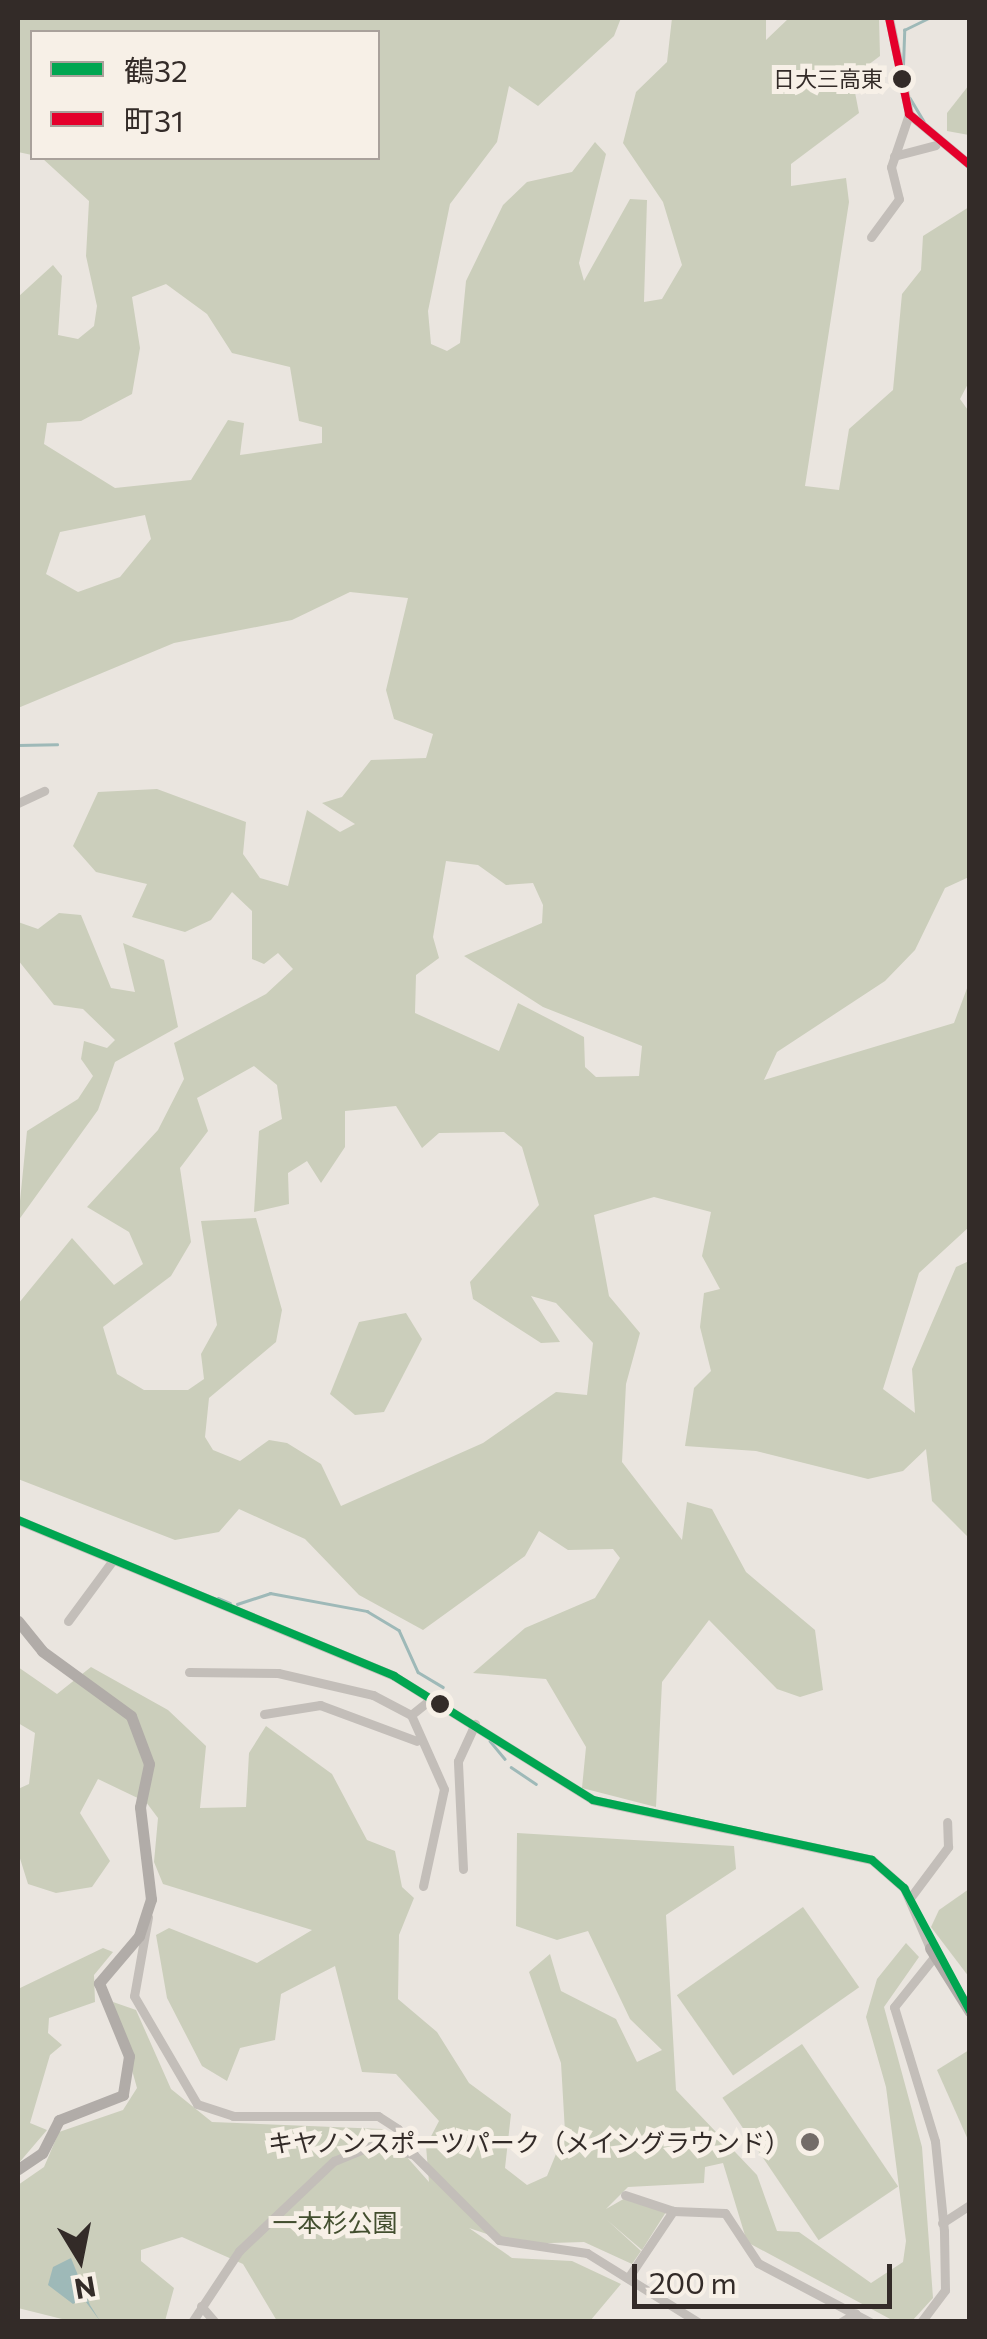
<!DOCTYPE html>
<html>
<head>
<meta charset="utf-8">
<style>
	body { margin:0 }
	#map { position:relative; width:987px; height:2339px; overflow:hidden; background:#eae5df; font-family:Commissioner,"Noto Sans JP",sans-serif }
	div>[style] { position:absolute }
	.green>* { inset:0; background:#cbcebb; transform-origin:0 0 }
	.water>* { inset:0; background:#9eb9b8 }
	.stream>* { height:2.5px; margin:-1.25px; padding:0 1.25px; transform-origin:1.25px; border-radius:1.25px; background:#9eb9b8 }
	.minor>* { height:9px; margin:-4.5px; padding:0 4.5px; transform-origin:4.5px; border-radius:4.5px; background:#c3beb9 }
	.major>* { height:11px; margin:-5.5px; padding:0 5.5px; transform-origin:5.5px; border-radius:5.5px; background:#b1aca8 }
	.bus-1>* { height:8px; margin:-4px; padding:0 4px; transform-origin:4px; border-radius:4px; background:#00a651 }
	.bus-2>* { height:8px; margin:-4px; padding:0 4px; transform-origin:4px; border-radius:4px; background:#e4002b }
	.dots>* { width:28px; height:28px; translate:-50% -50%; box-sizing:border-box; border:5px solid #f7f0e7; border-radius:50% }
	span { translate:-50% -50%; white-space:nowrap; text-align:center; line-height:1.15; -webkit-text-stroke:10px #f7f0e7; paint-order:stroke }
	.bus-label { font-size:22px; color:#332b28 }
	.right { translate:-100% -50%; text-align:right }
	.poi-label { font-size:25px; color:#332b28 }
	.park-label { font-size:25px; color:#424e2e }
	.frame { position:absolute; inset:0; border:20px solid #332b28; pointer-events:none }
	.legend { position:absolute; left:30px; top:30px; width:350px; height:130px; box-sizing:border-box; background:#f7f0e7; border:2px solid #a9a19b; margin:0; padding:12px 18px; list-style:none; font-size:30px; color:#332b28 }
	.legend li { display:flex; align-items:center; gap:20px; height:50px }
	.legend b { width:50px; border:2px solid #a9a19b }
	.north { position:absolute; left:30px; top:2209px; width:100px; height:100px; -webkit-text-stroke:8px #f7f0e7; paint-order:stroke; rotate:170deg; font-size:28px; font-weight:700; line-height:40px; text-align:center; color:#332b28 }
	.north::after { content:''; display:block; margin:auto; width:35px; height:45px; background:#332b28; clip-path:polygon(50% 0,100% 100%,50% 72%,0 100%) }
	.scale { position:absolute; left:632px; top:2264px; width:260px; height:45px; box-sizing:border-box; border:5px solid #332b28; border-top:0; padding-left:12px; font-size:30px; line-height:35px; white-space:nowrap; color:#332b28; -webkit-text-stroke:8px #f7f0e7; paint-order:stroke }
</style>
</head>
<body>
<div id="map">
	<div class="green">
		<i style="clip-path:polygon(evenodd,18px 18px,621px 18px,614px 36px,538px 106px,509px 86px,497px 142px,450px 204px,428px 311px,431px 344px,447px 351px,460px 343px,466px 281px,503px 205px,527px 182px,572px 172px,595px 142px,606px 154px,579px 263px,584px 281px,630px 199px,647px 200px,644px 302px,662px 299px,682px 265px,663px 202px,623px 143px,636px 92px,667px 62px,672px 18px,766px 18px,766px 40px,789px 18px,879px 18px,880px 56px,852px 77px,859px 113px,791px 164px,791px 186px,846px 178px,849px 202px,805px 486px,839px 490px,849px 429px,893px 390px,902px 294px,921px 270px,923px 236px,969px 207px,970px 380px,960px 399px,970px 413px,969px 877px,945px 888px,915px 950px,885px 981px,777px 1052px,764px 1080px,954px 1023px,969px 983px,969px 1227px,919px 1273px,883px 1389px,915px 1413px,912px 1369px,956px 1267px,969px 1261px,969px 1538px,932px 1501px,926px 1449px,903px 1471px,868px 1479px,756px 1451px,685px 1446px,694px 1388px,711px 1371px,700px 1327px,704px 1293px,720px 1289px,702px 1256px,711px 1212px,654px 1197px,594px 1215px,609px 1296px,640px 1333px,626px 1384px,622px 1462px,682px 1540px,687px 1502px,712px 1509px,746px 1572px,815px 1630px,823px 1690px,800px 1697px,777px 1689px,709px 1620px,662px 1682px,656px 1807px,582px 1788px,586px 1747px,546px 1679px,473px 1673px,525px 1628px,595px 1598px,620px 1558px,613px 1549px,568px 1550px,539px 1531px,525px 1556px,423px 1630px,359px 1595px,305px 1539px,239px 1509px,219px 1532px,175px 1540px,18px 1479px,18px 1304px,72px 1238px,114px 1285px,143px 1264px,129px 1232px,87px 1207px,158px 1130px,184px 1079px,174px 1043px,266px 994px,293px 969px,278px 953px,264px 964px,252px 959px,252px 911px,232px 892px,211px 920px,185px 932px,132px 917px,147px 884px,96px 872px,73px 846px,98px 792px,157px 789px,246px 822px,243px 854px,260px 878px,288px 886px,307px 810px,340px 832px,355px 824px,322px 803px,342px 797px,371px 760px,426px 758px,433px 734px,394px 719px,386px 690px,408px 598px,350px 592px,292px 620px,174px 643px,18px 708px,18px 297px,53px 265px,62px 276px,58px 335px,78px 339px,94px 326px,97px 306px,86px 256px,89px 201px,42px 158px,378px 158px,378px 32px,32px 32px,32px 155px,18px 152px,18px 18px,166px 284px,207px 314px,232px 353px,290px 367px,299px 421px,322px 427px,322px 443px,240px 455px,244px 423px,228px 420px,191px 480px,115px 488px,44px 444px,47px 423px,81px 421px,132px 394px,140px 348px,132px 297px,166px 284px,18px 18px,145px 515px,151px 539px,120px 577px,78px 592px,46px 574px,60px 532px,145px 515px,18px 18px,446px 861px,478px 865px,506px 885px,533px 883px,543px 905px,542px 923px,464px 956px,543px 1007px,642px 1046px,639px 1076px,596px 1077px,585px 1067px,584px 1037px,518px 1003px,499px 1051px,415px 1013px,416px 975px,439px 958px,433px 937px,446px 861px,18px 18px,254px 1066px,277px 1085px,282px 1119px,259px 1131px,254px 1212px,289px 1204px,288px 1173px,307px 1161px,321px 1183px,345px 1147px,345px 1111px,396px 1106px,422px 1148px,439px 1133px,504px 1132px,522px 1147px,539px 1205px,470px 1282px,473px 1299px,541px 1343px,560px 1342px,531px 1296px,556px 1303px,593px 1343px,587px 1395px,556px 1392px,483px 1443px,341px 1506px,321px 1464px,287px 1443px,269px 1440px,240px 1461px,213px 1450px,205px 1437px,209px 1398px,276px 1342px,282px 1310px,256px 1218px,201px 1221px,217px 1325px,201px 1354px,204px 1379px,188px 1390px,144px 1390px,117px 1374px,103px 1327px,171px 1276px,191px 1242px,180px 1168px,208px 1131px,197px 1098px,254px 1066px)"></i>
		<i style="clip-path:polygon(969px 85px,969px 135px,947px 131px,947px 113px)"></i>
		<i style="clip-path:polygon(59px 913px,81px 915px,111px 988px,135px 992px,123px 943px,164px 960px,178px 1027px,115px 1062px,98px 1110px,18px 1221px,27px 1131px,78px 1099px,93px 1076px,81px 1059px,84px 1041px,107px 1048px,115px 1040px,83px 1009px,54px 1005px,18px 960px,18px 922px,38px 929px)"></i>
		<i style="clip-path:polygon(406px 1313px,422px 1339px,384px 1412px,355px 1415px,330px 1394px,359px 1322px)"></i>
		<i style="clip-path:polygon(18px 1667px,57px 1694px,91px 1667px,168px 1710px,206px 1746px,200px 1808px,246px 1807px,249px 1753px,266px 1726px,332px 1774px,367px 1840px,395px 1851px,402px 1887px,414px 1898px,399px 1935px,398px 1999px,437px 2032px,469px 2083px,511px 2114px,505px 2168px,527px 2185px,547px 2176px,565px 2132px,561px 2063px,529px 1972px,550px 1954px,561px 1991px,616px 2019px,637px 2062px,662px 2050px,630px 2019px,588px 1931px,557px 1940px,516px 1926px,517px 1833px,734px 1846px,736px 1869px,666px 1915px,676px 2090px,757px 2175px,777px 2231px,799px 2232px,871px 2283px,903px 2262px,906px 2241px,886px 2087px,866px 2017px,877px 1979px,906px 1943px,919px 1957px,884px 2007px,922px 2147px,933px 2298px,912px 2321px,892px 2320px,747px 2242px,723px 2163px,705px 2167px,704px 2183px,628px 2187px,606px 2209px,627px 2197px,666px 2212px,642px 2250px,607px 2220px,641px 2251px,632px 2264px,584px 2242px,517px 2244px,469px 2228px,512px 2258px,572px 2261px,621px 2284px,590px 2321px,277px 2321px,243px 2264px,182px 2237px,141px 2250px,141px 2261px,174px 2288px,165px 2321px,70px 2321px,18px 2308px,18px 2185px,44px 2167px,59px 2132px,123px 2110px,137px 2088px,113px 2002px,136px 2010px,171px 2089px,212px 2122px,382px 2129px,429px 2182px,426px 2146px,439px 2121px,396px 2074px,362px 2072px,335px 1966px,281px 1994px,275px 2040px,240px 2048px,227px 2081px,202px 2066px,167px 1998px,156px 1935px,169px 1928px,257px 1963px,312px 1930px,163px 1884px,154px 1862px,158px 1818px,146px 1802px,98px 1779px,80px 1813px,110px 1861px,92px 1887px,56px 1893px,28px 1884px,18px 1852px,18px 1789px,29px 1784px,35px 1733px,18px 1723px)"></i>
		<i style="clip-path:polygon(969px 1889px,970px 1977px,969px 1977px,931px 1927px,939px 1910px)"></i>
		<i style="left:803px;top:1907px;width:98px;height:154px;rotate:55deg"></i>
		<i style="clip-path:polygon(103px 1948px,113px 1952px,94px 1975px,95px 2002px,49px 2018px,48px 2033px,62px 2045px,50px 2055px,30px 2123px,47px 2130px,18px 2164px,18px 1989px)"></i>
		<i style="left:802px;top:2044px;width:172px;height:96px;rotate:56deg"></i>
		<i style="clip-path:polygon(969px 2050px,969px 2142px,937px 2070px)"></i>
	</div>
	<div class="water">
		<i style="clip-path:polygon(71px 2258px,90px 2305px,100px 2321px,83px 2298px,73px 2304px,48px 2285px,53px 2267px)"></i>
	</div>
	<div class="stream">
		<i style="left:903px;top:66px;width:36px;rotate:-88deg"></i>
		<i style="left:904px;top:30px;width:28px;rotate:-26deg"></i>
		<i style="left:910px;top:98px;width:27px;rotate:59deg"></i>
		<i style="left:18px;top:745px;width:39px;rotate:-1deg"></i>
		<i style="left:218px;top:1598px;width:13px;rotate:23deg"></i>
		<i style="left:237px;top:1604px;width:35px;rotate:-18deg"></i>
		<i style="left:270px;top:1593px;width:99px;rotate:10.5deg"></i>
		<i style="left:367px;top:1611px;width:37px;rotate:31deg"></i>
		<i style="left:399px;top:1630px;width:46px;rotate:65.7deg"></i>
		<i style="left:418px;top:1672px;width:29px;rotate:31deg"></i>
		<i style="left:490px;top:1741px;width:23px;rotate:50deg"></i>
		<i style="left:511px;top:1767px;width:30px;rotate:34deg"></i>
	</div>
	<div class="minor">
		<i style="left:889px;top:18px;width:98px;rotate:78.2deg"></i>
		<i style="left:909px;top:114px;width:80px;rotate:39.9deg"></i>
		<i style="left:894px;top:156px;width:43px;rotate:-14.7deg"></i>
		<i style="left:871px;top:237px;width:47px;rotate:-53.6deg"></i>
		<i style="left:899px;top:199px;width:33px;rotate:-104deg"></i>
		<i style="left:891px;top:167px;width:56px;rotate:-71.2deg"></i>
		<i style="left:18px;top:803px;width:29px;rotate:-25deg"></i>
		<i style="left:18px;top:1520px;width:407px;rotate:22.5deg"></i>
		<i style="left:394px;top:1676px;width:234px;rotate:31.9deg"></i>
		<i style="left:593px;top:1800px;width:285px;rotate:12.1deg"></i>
		<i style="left:872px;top:1860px;width:43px;rotate:41.2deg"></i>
		<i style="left:904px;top:1888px;width:65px;rotate:66.6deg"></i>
		<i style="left:68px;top:1621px;width:76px;rotate:-53.6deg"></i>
		<i style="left:189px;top:1672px;width:89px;rotate:0.6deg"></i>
		<i style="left:278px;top:1673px;width:98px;rotate:13deg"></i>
		<i style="left:373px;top:1695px;width:43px;rotate:27.8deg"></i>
		<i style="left:264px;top:1714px;width:57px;rotate:-9.1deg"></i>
		<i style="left:320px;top:1705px;width:103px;rotate:20.4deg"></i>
		<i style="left:463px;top:1869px;width:108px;rotate:-92.7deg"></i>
		<i style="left:458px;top:1761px;width:41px;rotate:-65.3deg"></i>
		<i style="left:423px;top:1886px;width:99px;rotate:-77.8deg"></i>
		<i style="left:444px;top:1789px;width:81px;rotate:-114deg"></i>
		<i style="left:411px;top:1715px;width:28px;rotate:-39deg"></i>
		<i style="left:910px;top:1898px;width:64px;rotate:-53.3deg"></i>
		<i style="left:948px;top:1847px;width:25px;rotate:-92deg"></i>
		<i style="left:148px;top:1917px;width:80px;rotate:100deg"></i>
		<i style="left:134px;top:1996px;width:125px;rotate:59.7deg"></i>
		<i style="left:197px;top:2104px;width:38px;rotate:18deg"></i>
		<i style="left:233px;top:2116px;width:145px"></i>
		<i style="left:378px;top:2116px;width:24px;rotate:33deg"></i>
		<i style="left:398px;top:2129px;width:18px;rotate:87deg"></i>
		<i style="left:625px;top:2195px;width:51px;rotate:18.4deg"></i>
		<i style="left:942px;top:2223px;width:33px;rotate:-33deg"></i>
		<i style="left:628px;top:2278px;width:81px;rotate:-56.1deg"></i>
		<i style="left:673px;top:2211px;width:52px;rotate:2.2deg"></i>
		<i style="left:725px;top:2213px;width:60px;rotate:56.6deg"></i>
		<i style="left:758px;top:2263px;width:127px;rotate:27.8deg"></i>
		<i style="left:201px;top:2306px;width:21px;rotate:49deg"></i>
		<i style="left:192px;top:2322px;width:85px;rotate:-56.5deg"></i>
		<i style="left:239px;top:2251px;width:131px;rotate:-43.5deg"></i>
		<i style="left:334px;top:2161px;width:45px;rotate:-22deg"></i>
		<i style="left:376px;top:2144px;width:40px;rotate:16deg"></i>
		<i style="left:414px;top:2155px;width:120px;rotate:45deg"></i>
		<i style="left:499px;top:2240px;width:89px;rotate:8.4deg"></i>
		<i style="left:587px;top:2253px;width:131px;rotate:31.9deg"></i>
		<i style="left:841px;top:2322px;width:17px;rotate:-31deg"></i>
		<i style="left:921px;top:2322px;width:40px;rotate:-53deg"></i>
		<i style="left:945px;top:2290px;width:59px;rotate:-91deg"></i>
		<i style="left:944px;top:2231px;width:90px;rotate:-95.7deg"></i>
		<i style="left:935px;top:2141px;width:140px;rotate:-107deg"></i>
		<i style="left:894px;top:2007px;width:64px;rotate:-51.3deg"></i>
	</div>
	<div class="major">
		<i style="left:18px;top:1621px;width:38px;rotate:51deg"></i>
		<i style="left:42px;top:1651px;width:110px;rotate:36.1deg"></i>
		<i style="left:131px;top:1716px;width:51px;rotate:69.4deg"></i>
		<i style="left:149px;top:1764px;width:44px;rotate:101.8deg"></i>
		<i style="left:140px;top:1807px;width:93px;rotate:83.2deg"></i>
		<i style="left:151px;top:1899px;width:39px;rotate:108deg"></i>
		<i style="left:139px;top:1936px;width:62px;rotate:130.4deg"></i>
		<i style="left:99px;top:1983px;width:79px;rotate:67.7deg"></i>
		<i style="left:129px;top:2056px;width:39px;rotate:99deg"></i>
		<i style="left:123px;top:2095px;width:69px;rotate:158.7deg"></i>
		<i style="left:59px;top:2120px;width:37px;rotate:117deg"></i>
		<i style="left:42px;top:2153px;width:29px;rotate:146deg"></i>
		<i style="left:930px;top:1948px;width:75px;rotate:58deg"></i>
	</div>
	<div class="bus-1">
		<i style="left:18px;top:1520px;width:407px;rotate:22.5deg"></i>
		<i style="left:394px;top:1676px;width:234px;rotate:31.9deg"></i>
		<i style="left:593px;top:1800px;width:285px;rotate:12.1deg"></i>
		<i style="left:872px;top:1860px;width:43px;rotate:41.2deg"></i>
		<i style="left:904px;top:1888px;width:140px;rotate:61.8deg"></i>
	</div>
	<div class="bus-2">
		<i style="left:889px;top:18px;width:98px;rotate:78.2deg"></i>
		<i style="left:909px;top:114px;width:80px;rotate:39.9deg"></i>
	</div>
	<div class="dots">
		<i style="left:902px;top:79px;background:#332b28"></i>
		<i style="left:440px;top:1704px;background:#332b28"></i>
		<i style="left:810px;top:2142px;background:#736c68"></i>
	</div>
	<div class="bus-label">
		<span class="right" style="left:883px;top:79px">日大三高東</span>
	</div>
	<div class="poi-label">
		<span class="right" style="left:790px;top:2142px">キヤノンスポーツパーク（メイングラウンド）</span>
	</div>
	<div class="park-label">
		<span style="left:335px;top:2222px">一本杉公園</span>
	</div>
	<div class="frame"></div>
	<ul class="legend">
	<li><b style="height:12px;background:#00a651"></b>鶴32</li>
	<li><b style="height:12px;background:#e4002b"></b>町31</li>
	</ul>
	<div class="north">N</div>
	<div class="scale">200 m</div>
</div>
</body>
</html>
